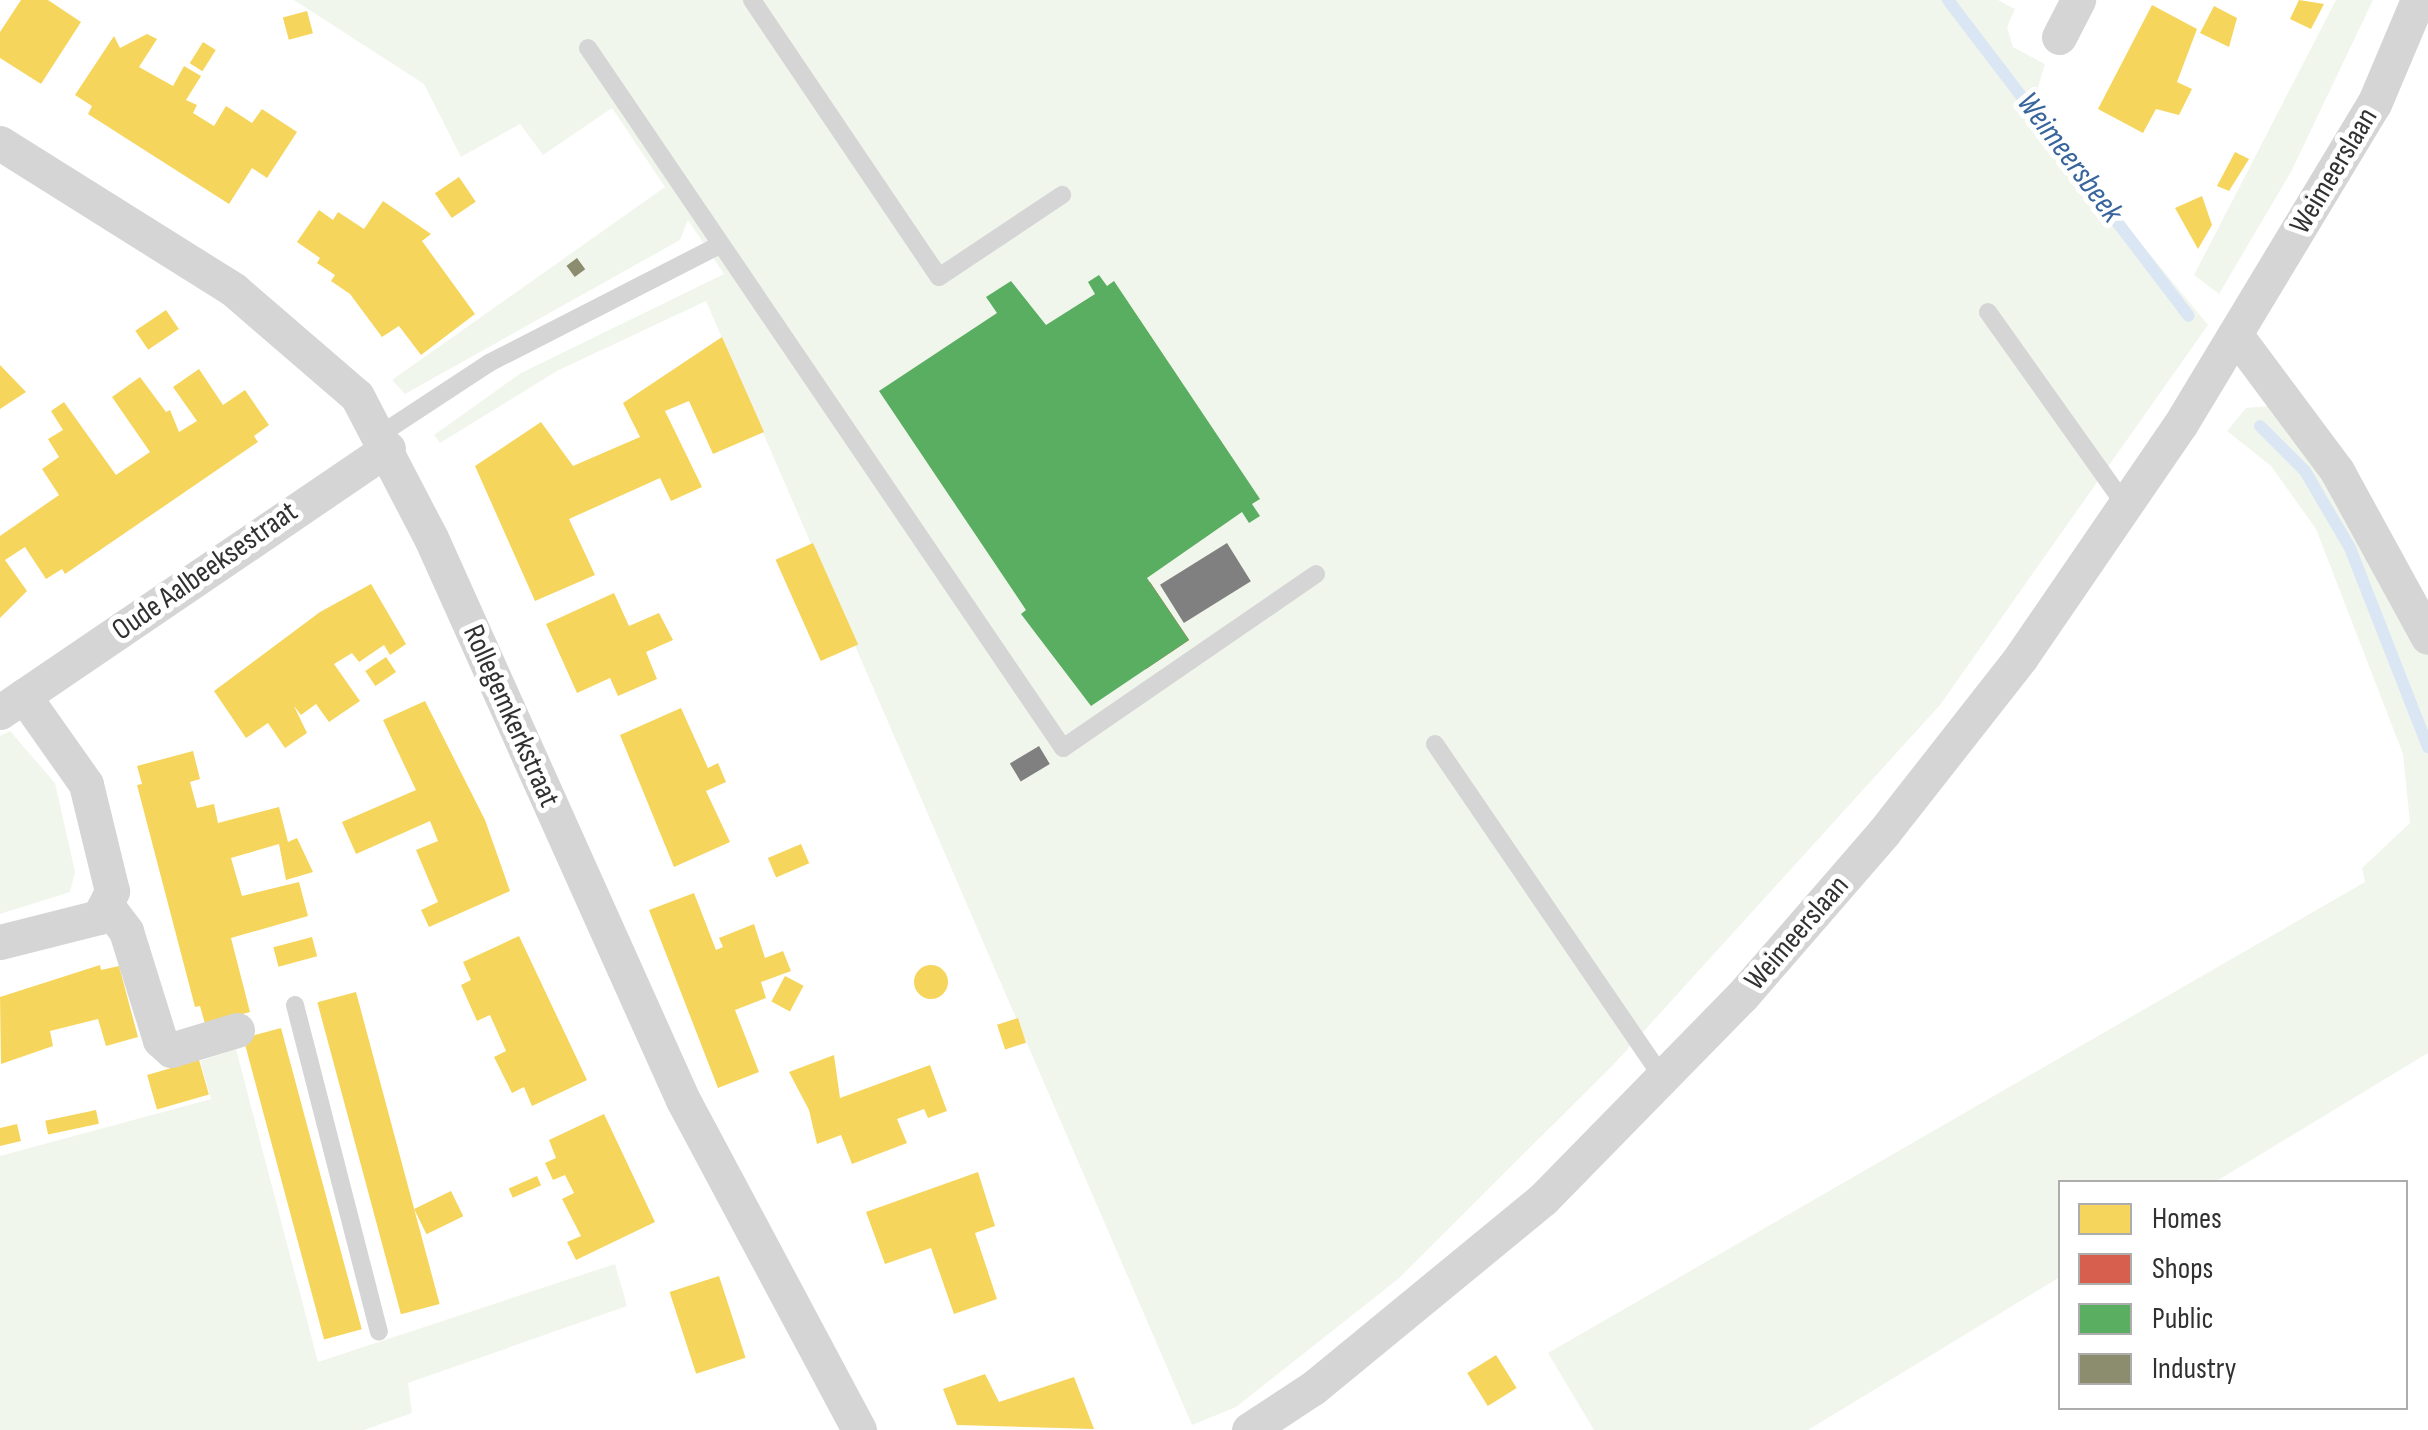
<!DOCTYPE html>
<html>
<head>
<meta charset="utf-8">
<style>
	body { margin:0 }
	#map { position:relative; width:2428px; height:1430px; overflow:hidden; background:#fff; font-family:"Sofia Sans Condensed",sans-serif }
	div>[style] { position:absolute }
	.green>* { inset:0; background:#f1f6ed }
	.homes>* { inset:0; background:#f6d55c; transform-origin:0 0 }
	.round { border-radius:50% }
	.shops>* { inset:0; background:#d6604d; transform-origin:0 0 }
	.public>* { inset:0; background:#5aae61 }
	.industry>* { inset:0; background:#8c8c6e; transform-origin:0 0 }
	.stream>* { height:12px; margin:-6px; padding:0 6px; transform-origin:6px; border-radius:6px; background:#dae6f4 }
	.building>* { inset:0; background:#808080; transform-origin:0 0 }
	.lane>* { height:18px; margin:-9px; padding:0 9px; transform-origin:9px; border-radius:9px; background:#d5d5d5 }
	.street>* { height:35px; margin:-17.5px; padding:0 17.5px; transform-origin:17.5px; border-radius:17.5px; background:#d5d5d5 }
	span { translate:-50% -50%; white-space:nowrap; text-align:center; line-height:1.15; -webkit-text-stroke:10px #fff; paint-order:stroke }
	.street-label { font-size:30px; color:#313131 }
	.water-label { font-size:32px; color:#37659c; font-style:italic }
	.legend { position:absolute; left:2058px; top:1180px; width:350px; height:230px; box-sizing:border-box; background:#fff; border:2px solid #adadad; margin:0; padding:12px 18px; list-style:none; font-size:30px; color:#313131 }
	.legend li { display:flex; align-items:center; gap:20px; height:50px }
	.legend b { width:50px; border:2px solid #adadad }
</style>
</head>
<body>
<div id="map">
	<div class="green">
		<i style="clip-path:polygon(294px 0,1998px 0,2015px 9px,2007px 27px,2013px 47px,2045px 64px,2034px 101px,2038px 118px,2208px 325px,1940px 705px,1614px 1064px,1398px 1279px,1236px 1407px,1192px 1425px,706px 301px,557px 371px,440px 443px,434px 435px,521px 373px,724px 274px,688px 220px,680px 240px,405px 394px,392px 380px,665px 187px,612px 108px,543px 155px,520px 124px,461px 157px,424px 84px)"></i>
		<i style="clip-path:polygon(2336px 0,2373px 0,2291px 172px,2219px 294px,2194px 275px)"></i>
		<i style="clip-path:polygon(2269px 406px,2345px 507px,2428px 653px,2428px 1053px,2215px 1182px,2060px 1182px,2060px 1277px,1808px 1430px,1594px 1430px,1548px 1353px,2365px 882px,2362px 868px,2410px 823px,2403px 754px,2316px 529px,2271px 466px,2227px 431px,2246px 408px)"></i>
		<i style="clip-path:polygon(10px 731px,55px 783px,75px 872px,70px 892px,0 914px,0 736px)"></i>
		<i style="clip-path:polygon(236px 1049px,318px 1362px,615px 1264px,627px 1306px,408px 1383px,412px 1413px,364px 1430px,0 1430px,0 1156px,211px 1099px,200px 1061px)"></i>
	</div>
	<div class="homes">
		<i style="clip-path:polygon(21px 0,48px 0,81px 22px,41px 84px,0 58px,0 32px)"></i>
		<i style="clip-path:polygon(2299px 0,2324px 4px,2311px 29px,2290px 19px)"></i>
		<i style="clip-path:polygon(2152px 5px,2197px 29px,2177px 82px,2192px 89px,2179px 115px,2156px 109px,2143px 133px,2098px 109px)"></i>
		<i style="clip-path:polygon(2214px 6px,2237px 18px,2229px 47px,2200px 33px)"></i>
		<i style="left:307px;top:11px;width:23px;height:25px;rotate:75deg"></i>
		<i style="clip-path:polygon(147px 34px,157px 39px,139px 67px,173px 86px,184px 66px,201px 76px,186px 100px,197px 105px,193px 113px,214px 126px,226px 106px,252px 123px,262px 109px,297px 132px,267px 178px,252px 168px,229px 204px,88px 114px,92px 106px,75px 95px,114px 36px,120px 48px)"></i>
		<i style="left:203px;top:42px;width:15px;height:25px;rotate:32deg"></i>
		<i style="clip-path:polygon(2235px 152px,2249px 159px,2229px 191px,2217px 186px)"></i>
		<i style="left:459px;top:177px;width:30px;height:29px;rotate:56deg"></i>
		<i style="clip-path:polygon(2202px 196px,2212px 225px,2198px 249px,2175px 208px)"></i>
		<i style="clip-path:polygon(383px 201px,431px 234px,422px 241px,475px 314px,421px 355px,399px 326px,382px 337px,350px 294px,331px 281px,335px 275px,317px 263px,320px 258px,297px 242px,319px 210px,333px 220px,338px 212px,364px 229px)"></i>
		<i style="left:166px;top:310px;width:23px;height:37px;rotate:56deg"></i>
		<i style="clip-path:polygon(722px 337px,764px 432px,713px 454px,689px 401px,665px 411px,702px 487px,671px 501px,660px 478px,569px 519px,595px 575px,535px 601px,475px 466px,541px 422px,573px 466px,640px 437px,623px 403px)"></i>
		<i style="clip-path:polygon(0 365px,26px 392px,0 409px)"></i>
		<i style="clip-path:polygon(199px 369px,223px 405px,245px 390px,269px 425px,254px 436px,258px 442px,65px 574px,62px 569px,46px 579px,25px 547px,5px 560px,27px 591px,0 618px,0 536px,59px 495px,42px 469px,59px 457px,48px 439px,63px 430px,51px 411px,64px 402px,116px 475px,150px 452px,112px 397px,140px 377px,166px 412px,170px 410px,179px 432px,197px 421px,173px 387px)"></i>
		<i style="left:813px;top:543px;width:111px;height:41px;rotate:66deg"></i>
		<i style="clip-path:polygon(371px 584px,406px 644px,390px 655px,384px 645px,359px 662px,352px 653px,334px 664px,360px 701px,329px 722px,316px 704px,301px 715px,294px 706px,307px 733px,285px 748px,268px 723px,246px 738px,214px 691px,320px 612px)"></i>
		<i style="clip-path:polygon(614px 593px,629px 626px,659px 613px,673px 640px,646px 652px,657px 679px,618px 696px,610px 678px,577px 693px,546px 624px)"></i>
		<i style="left:386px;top:657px;width:18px;height:25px;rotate:56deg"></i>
		<i style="clip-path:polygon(425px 701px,485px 820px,510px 891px,429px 927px,421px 910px,438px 902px,416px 850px,438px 841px,430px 821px,356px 854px,342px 822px,416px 790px,383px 720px)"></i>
		<i style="clip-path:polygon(681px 708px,708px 768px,718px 763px,726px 782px,706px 791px,730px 842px,674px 867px,620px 735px)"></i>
		<i style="clip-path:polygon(193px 751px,200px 779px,190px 782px,197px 808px,214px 804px,218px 823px,279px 807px,288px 842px,297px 838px,313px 872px,286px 880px,279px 844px,231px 858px,242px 896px,299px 882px,308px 916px,231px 938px,250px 1012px,205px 1024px,200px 1006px,195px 1007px,137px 785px,142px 784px,137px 766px)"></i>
		<i style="left:801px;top:844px;width:21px;height:36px;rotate:67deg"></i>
		<i style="clip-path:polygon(694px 893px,716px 950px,723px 947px,719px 938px,754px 924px,765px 958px,783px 951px,791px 971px,761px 982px,766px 998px,735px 1010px,759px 1072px,718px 1088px,649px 910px)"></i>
		<i style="clip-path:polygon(519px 936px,587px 1080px,532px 1106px,524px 1087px,512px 1093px,494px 1057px,506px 1051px,490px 1015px,477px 1021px,461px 985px,471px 980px,463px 962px)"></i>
		<i style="left:312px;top:937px;width:20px;height:40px;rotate:75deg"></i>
		<i style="clip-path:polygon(100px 965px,101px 970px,119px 966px,138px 1037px,106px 1046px,98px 1019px,50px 1031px,53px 1046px,1px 1064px,0 997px)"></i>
		<i class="round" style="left:914px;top:965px;width:34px;height:34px"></i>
		<i style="left:785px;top:976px;width:21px;height:29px;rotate:28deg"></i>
		<i style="left:356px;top:992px;width:323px;height:40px;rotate:75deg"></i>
		<i style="left:1018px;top:1018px;width:26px;height:22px;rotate:72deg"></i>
		<i style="left:281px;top:1028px;width:312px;height:39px;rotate:75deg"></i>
		<i style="clip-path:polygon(834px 1055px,840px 1098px,930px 1065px,947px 1111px,928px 1118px,924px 1109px,897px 1119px,907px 1143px,852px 1164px,841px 1135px,817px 1144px,809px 1110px,789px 1072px)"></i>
		<i style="left:199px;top:1060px;width:36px;height:54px;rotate:74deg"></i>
		<i style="left:96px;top:1110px;width:14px;height:52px;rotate:78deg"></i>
		<i style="clip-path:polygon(604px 1114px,655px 1222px,576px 1260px,567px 1242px,581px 1236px,562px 1199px,574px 1193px,565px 1175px,553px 1180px,545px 1163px,556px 1158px,549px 1140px)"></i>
		<i style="clip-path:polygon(17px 1124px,21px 1141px,0 1146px,0 1128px)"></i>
		<i style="clip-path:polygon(978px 1172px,995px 1226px,975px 1233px,997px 1299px,954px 1314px,931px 1248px,885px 1264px,866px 1212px)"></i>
		<i style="left:537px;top:1176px;width:10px;height:31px;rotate:66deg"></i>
		<i style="left:451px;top:1191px;width:28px;height:41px;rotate:64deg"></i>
		<i style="left:719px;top:1276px;width:86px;height:52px;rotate:72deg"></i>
		<i style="left:1496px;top:1355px;width:39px;height:34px;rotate:58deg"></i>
		<i style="clip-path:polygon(985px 1374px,999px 1402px,1074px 1377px,1094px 1429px,957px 1425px,943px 1389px)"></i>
	</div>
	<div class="shops">
		<i style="left:1150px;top:582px;width:70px;height:52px;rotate:56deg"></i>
	</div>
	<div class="public">
		<i style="clip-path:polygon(1099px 275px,1107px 286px,1114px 281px,1260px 499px,1252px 504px,1260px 516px,1249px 523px,1242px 512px,1147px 578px,1189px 640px,1091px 706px,1021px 614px,1026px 610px,879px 391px,997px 313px,986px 297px,1011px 281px,1046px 325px,1095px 294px,1088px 282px)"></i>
	</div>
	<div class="industry">
		<i style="left:577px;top:258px;width:14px;height:13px;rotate:54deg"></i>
	</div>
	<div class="stream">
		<i style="left:1948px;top:0;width:397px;rotate:52.7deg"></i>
		<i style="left:2260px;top:426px;width:64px;rotate:45deg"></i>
		<i style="left:2305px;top:471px;width:89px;rotate:59.7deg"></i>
		<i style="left:2350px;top:548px;width:214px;rotate:68.6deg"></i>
	</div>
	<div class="building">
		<i style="left:1227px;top:543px;width:45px;height:79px;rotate:58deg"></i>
		<i style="left:1039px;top:746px;width:21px;height:34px;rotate:59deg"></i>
	</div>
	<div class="lane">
		<i style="left:752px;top:0;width:334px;rotate:56deg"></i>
		<i style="left:939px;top:277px;width:148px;rotate:-33.7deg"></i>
		<i style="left:588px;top:48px;width:846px;rotate:55.84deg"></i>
		<i style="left:1063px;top:748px;width:307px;rotate:-34.5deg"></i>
		<i style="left:1988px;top:312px;width:237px;rotate:54.6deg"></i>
		<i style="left:381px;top:434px;width:129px;rotate:-33.3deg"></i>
		<i style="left:489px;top:363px;width:259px;rotate:-27.1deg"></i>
		<i style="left:1435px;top:744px;width:403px;rotate:55.7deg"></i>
		<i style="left:295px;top:1005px;width:337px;rotate:75.6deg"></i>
	</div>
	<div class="street">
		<i style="left:2059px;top:37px;width:42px;rotate:-62.8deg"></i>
		<i style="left:0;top:143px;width:276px;rotate:32.1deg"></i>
		<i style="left:234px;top:290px;width:162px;rotate:40.8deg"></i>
		<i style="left:357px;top:396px;width:160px;rotate:62.5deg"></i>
		<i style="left:431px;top:538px;width:616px;rotate:65.85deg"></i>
		<i style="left:683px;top:1100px;width:374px;rotate:61.9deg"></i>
		<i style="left:2235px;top:334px;width:171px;rotate:53.3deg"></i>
		<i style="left:2337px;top:471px;width:189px;rotate:61.3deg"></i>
		<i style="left:0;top:712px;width:469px;rotate:-34.2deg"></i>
		<i style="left:108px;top:907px;width:30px;rotate:53deg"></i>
		<i style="left:126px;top:931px;width:114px;rotate:72.7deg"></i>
		<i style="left:160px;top:1040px;width:15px;rotate:42deg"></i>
		<i style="left:171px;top:1050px;width:69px;rotate:-16.9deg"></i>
		<i style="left:0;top:942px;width:102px;rotate:-14.2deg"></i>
		<i style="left:99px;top:917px;width:29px;rotate:-63deg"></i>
		<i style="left:112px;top:891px;width:110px;rotate:-103.7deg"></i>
		<i style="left:86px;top:784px;width:108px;rotate:-125.2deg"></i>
		<i style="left:1249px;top:1430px;width:77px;rotate:-33.3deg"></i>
		<i style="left:1313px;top:1388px;width:298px;rotate:-39.4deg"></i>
		<i style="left:1543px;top:1199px;width:284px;rotate:-45.6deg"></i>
		<i style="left:1742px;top:996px;width:217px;rotate:-49.1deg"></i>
		<i style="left:1884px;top:832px;width:222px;rotate:-51.9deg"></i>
		<i style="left:2021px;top:657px;width:281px;rotate:-55.6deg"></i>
		<i style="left:2180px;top:425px;width:375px;rotate:-58.9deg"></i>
		<i style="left:2374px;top:104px;width:113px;rotate:-67.1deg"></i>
	</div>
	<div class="street-label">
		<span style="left:2334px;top:171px;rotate:-59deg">Weimeerslaan</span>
		<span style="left:205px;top:571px;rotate:-35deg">Oude Aalbeeksestraat</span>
		<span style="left:511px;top:716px;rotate:66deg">Rollegemkerkstraat</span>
		<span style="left:1797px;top:933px;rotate:-49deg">Weimeerslaan</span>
	</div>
	<div class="water-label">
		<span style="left:2069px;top:158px;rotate:53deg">Weimeersbeek</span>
	</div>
	<ul class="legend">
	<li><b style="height:28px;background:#f6d55c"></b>Homes</li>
	<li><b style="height:28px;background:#d6604d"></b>Shops</li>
	<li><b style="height:28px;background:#5aae61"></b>Public</li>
	<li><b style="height:28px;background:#8c8c6e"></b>Industry</li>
	</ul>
</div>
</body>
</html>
